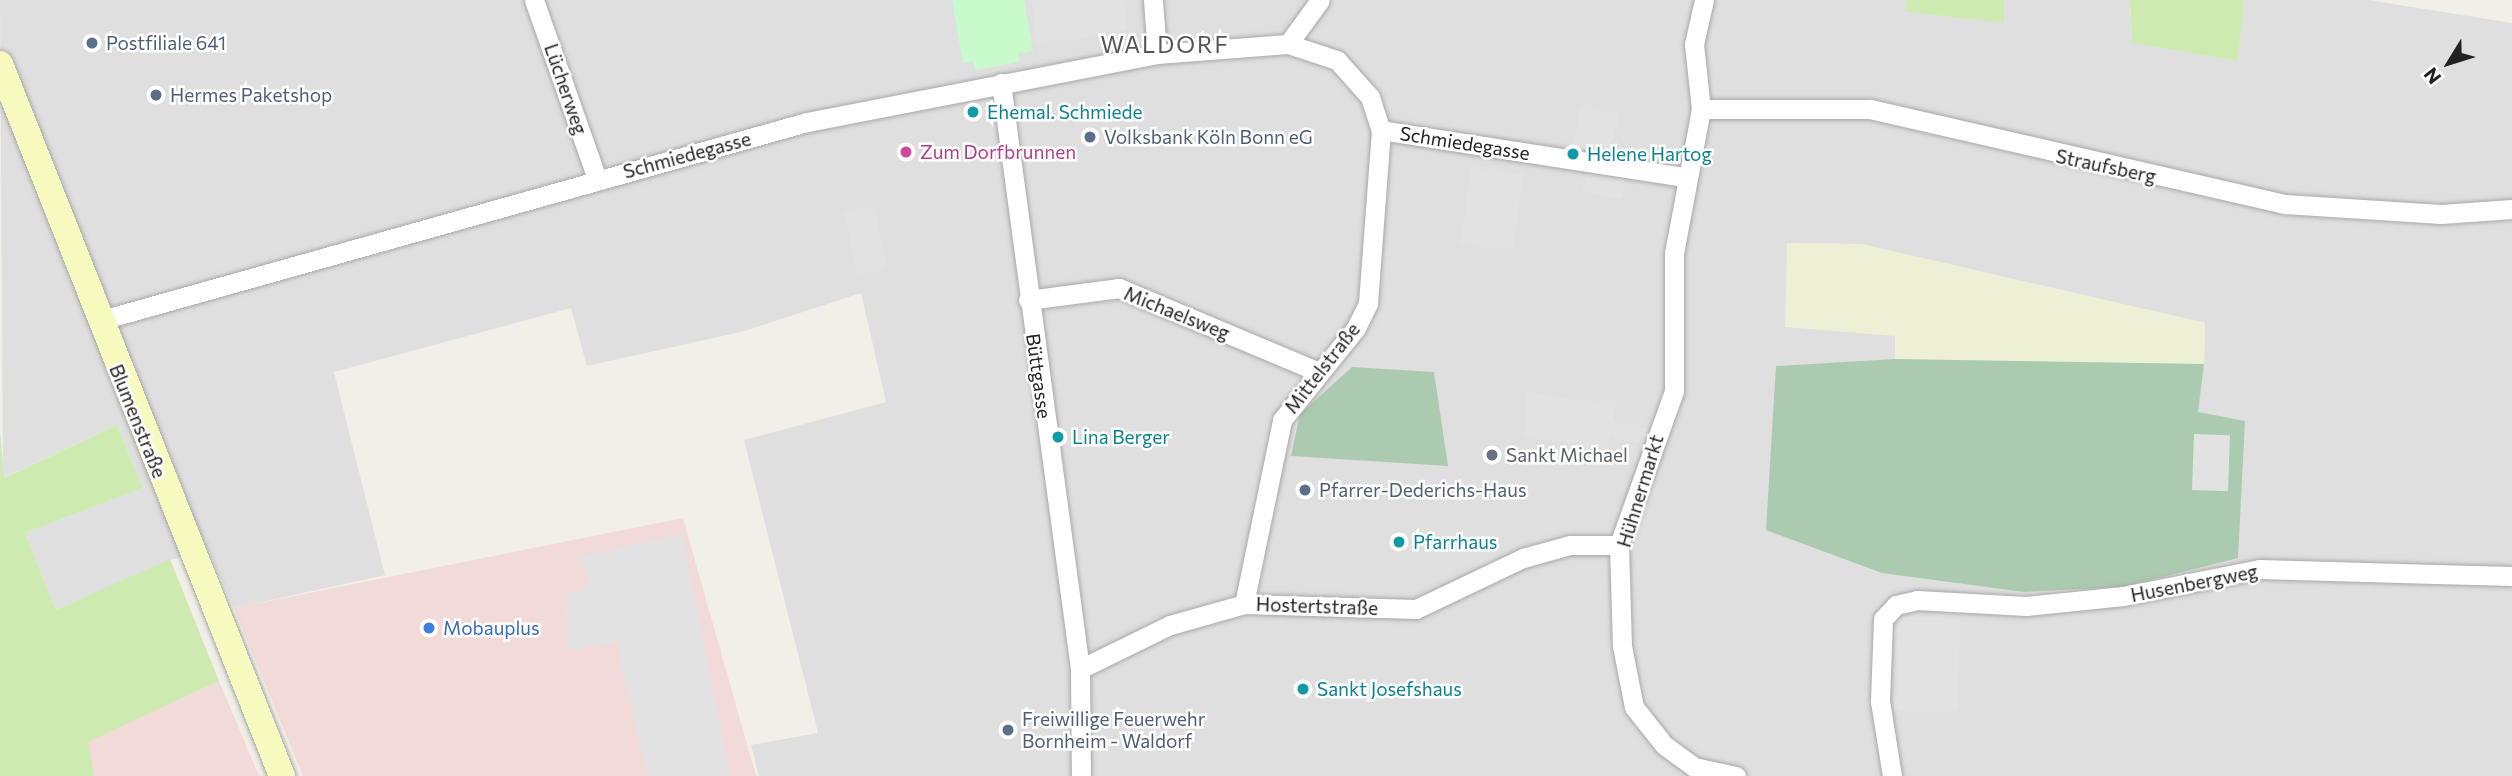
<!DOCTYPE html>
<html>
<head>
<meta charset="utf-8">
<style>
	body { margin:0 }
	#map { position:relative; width:2512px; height:776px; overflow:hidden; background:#f2efe9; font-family:Commissioner,sans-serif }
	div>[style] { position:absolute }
	.residential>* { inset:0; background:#e0dfdf }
	.commercial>* { inset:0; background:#f2dad9 }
	.farmland>* { inset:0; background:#eef0d5 }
	.grass>* { inset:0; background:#cdebb0 }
	.cemetery>* { inset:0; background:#aacbaf }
	.park>* { inset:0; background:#c8facc }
	.parking>* { inset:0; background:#e2e2e2; transform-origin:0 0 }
	.roads { filter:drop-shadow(0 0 2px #a9a9a9) drop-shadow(0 0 2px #a9a9a9) }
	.street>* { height:19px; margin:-9.5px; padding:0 9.5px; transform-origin:9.5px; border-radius:9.5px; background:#fff }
	.secondary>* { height:26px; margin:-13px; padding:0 13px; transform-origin:13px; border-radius:13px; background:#f7fabf }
	.dots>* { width:19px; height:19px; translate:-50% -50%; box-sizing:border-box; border:4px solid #fff; border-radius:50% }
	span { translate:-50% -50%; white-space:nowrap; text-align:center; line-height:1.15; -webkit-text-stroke:5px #fff; paint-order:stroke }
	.service-label { font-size:19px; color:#4e5e75 }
	.left { translate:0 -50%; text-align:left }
	.street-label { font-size:19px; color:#222 }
	.culture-label { font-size:19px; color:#0d838f }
	.hotel-label { font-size:19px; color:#b23c85 }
	.worship-label { font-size:19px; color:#5b616d }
	.shop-label { font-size:19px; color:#366cbe }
	.quarter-label { font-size:23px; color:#555; letter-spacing:2px }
	.north { position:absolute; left:2414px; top:28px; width:70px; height:70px; -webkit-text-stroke:5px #fff; paint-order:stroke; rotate:232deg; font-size:19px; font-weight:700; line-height:28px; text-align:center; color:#222 }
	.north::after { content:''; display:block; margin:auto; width:24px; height:32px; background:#222; clip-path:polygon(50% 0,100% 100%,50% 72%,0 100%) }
</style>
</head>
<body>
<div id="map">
	<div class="residential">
		<i style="clip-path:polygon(evenodd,0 0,1906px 0,1907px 12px,2004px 22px,2004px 0,2130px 0,2132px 43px,2238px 60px,2244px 0,2369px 0,2512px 23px,2512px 776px,759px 776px,751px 745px,818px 733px,744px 440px,886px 402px,861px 293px,741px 332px,587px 366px,571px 308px,334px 372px,385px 575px,234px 608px,209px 551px,170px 560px,56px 610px,25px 533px,143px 488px,117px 425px,3px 478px,0 0,1787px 243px,1861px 244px,2205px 323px,2204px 364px,1896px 359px,1895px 336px,1787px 243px)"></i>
	</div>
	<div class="commercial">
		<i style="clip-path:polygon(683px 518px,756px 776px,303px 776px,234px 608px)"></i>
		<i style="clip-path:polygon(219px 681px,259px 776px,94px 776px,87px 742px)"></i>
	</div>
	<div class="farmland">
		<i style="clip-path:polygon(1787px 243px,1861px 244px,2205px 323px,2204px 364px,1895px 359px,1895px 336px,1785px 327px)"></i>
	</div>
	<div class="grass">
		<i style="clip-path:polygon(1906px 0,2004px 0,2004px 23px,1907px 12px)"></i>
		<i style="clip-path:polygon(2130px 0,2244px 0,2238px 61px,2132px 43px)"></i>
		<i style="clip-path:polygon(117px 425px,143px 488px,25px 533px,56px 610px,170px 559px,219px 681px,88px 742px,94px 776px,0 776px,0 431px,4px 478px)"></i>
	</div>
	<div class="cemetery">
		<i style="clip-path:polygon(1895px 359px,2204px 364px,2198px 412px,2245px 421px,2238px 558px,2123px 587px,2024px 592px,1882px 573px,1766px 530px,1776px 366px)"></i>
		<i style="clip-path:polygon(1352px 367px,1434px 372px,1448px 466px,1291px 456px,1300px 414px)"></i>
	</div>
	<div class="park">
		<i style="clip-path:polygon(952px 0,1024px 0,1033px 51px,1018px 54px,1019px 62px,992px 67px,975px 70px,973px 61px,963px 63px)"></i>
	</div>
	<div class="parking">
		<i style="clip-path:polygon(1032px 0,1124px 0,1127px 30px,1037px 45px)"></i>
		<i style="clip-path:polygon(1581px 105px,1620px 113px,1609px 157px,1573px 153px)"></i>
		<i style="left:1471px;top:167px;width:53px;height:76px;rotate:8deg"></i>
		<i style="left:1586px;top:171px;width:40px;height:22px;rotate:9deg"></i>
		<i style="left:875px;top:207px;width:62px;height:31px;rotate:79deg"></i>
		<i style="clip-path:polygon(1527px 393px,1616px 403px,1613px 421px,1658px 431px,1650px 446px,1610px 436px,1606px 451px,1525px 435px)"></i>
		<i style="left:2194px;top:434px;width:36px;height:56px;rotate:2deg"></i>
		<i style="clip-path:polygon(682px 534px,730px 776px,647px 776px,616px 642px,568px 651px,566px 641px,565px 593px,583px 590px,590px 580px,577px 558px)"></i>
		<i style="left:1896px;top:617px;width:64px;height:93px;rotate:1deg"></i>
	</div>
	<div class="roads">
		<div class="street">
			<i style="left:534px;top:0;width:190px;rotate:70.6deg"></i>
			<i style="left:1153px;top:0;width:54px;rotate:85.8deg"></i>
			<i style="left:1704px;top:0;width:45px;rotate:102.8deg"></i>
			<i style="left:1694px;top:44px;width:65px;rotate:83.9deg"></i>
			<i style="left:1701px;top:109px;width:147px;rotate:100.6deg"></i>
			<i style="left:1674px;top:253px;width:138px;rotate:90deg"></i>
			<i style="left:1674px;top:391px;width:164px;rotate:109.7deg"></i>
			<i style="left:1619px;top:545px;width:101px;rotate:88.3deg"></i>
			<i style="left:1622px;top:646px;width:62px;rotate:78.9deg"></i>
			<i style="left:1634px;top:707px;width:48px;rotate:51.7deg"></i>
			<i style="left:1664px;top:745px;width:37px;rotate:36deg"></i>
			<i style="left:1694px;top:767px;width:43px;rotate:12.1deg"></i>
			<i style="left:1288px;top:44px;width:54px;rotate:-54deg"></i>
			<i style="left:1001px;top:83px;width:591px;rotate:82.32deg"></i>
			<i style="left:1080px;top:669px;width:107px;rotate:89.5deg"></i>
			<i style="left:1701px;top:109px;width:169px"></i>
			<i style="left:1870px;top:109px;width:426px;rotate:12.9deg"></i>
			<i style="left:2285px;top:204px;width:156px;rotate:3.7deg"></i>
			<i style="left:2441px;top:214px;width:71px;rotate:-4deg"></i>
			<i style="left:1028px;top:300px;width:92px;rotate:-7.5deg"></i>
			<i style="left:1119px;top:288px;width:217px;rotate:22.8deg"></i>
			<i style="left:98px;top:321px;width:736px;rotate:-15.68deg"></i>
			<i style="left:807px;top:122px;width:357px;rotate:-11deg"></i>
			<i style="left:1157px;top:54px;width:131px;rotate:-4.4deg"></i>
			<i style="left:1288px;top:44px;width:52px;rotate:18.1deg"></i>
			<i style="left:1337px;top:60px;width:50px;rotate:48.3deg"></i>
			<i style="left:1370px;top:97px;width:35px;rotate:72deg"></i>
			<i style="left:1381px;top:130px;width:308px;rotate:8.8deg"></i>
			<i style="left:1244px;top:604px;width:188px;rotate:-78.3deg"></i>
			<i style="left:1282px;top:420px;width:118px;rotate:-51.2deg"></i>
			<i style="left:1356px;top:328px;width:28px;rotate:-64deg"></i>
			<i style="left:1368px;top:303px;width:173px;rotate:-85.7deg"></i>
			<i style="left:1080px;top:669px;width:100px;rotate:-26.1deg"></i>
			<i style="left:1170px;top:625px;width:77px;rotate:-15.8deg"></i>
			<i style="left:1244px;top:604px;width:172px;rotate:1.7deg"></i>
			<i style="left:1416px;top:609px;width:119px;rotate:-25.5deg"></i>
			<i style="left:1523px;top:558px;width:49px;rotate:-15.5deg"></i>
			<i style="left:1570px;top:545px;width:49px"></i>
			<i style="left:1892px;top:776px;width:76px;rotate:-99.1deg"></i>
			<i style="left:1880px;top:701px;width:82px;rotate:-87.9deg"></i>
			<i style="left:1883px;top:619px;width:19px;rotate:-47deg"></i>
			<i style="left:1896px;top:605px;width:22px;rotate:-13deg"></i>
			<i style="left:1917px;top:600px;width:109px;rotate:3.2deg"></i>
			<i style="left:2026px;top:606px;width:98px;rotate:-5.9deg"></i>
			<i style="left:2123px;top:596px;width:139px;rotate:-11.2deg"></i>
			<i style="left:2259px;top:569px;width:253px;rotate:1.6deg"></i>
		</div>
		<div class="secondary">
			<i style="left:0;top:64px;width:766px;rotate:68.39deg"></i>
		</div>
	</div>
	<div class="dots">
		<i style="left:92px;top:43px;background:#5c6f8a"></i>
		<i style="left:156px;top:95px;background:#5c6f8a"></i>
		<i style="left:973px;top:112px;background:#0f9aa8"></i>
		<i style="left:1090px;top:137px;background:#5c6f8a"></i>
		<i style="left:906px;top:152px;background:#d1479c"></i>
		<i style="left:1573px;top:154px;background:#0f9aa8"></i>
		<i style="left:1058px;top:437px;background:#0f9aa8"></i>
		<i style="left:1492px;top:455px;background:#6b7280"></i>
		<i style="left:1305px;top:490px;background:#5c6f8a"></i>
		<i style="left:1399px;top:542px;background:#0f9aa8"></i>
		<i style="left:429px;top:628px;background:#3f7fe0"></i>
		<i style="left:1303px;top:689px;background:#0f9aa8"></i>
		<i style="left:1008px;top:730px;background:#5c6f8a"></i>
	</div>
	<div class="service-label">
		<span class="left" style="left:106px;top:43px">Postfiliale 641</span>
		<span class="left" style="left:170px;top:95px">Hermes Paketshop</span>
		<span class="left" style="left:1104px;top:137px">Volksbank Köln Bonn eG</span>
		<span class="left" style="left:1319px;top:490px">Pfarrer-Dederichs-Haus</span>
		<span class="left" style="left:1022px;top:730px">Freiwillige Feuerwehr<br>Bornheim - Waldorf</span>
	</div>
	<div class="street-label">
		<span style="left:566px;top:89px;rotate:71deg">Lücherweg</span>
		<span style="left:1465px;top:143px;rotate:9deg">Schmiedegasse</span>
		<span style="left:687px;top:155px;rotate:-15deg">Schmiedegasse</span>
		<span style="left:2106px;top:166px;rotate:12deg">Straufsberg</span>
		<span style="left:1177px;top:313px;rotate:22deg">Michaelsweg</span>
		<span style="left:1322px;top:368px;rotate:-52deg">Mittelstraße</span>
		<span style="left:1039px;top:376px;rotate:82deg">Büttgasse</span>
		<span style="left:138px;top:421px;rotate:68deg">Blumenstraße</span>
		<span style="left:1640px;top:491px;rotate:-73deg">Hühnermarkt</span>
		<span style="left:2194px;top:583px;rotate:-11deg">Husenbergweg</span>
		<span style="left:1317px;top:606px;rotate:2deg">Hostertstraße</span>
	</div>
	<div class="culture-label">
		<span class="left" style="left:987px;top:112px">Ehemal. Schmiede</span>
		<span class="left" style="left:1587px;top:154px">Helene Hartog</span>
		<span class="left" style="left:1072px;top:437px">Lina Berger</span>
		<span class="left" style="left:1413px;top:542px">Pfarrhaus</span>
		<span class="left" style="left:1317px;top:689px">Sankt Josefshaus</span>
	</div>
	<div class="hotel-label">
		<span class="left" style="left:920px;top:152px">Zum Dorfbrunnen</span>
	</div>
	<div class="worship-label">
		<span class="left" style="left:1506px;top:455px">Sankt Michael</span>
	</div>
	<div class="shop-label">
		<span class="left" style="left:443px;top:628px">Mobauplus</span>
	</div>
	<div class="quarter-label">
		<span style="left:1165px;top:44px">WALDORF</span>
	</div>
	<div class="north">N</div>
</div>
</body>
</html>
